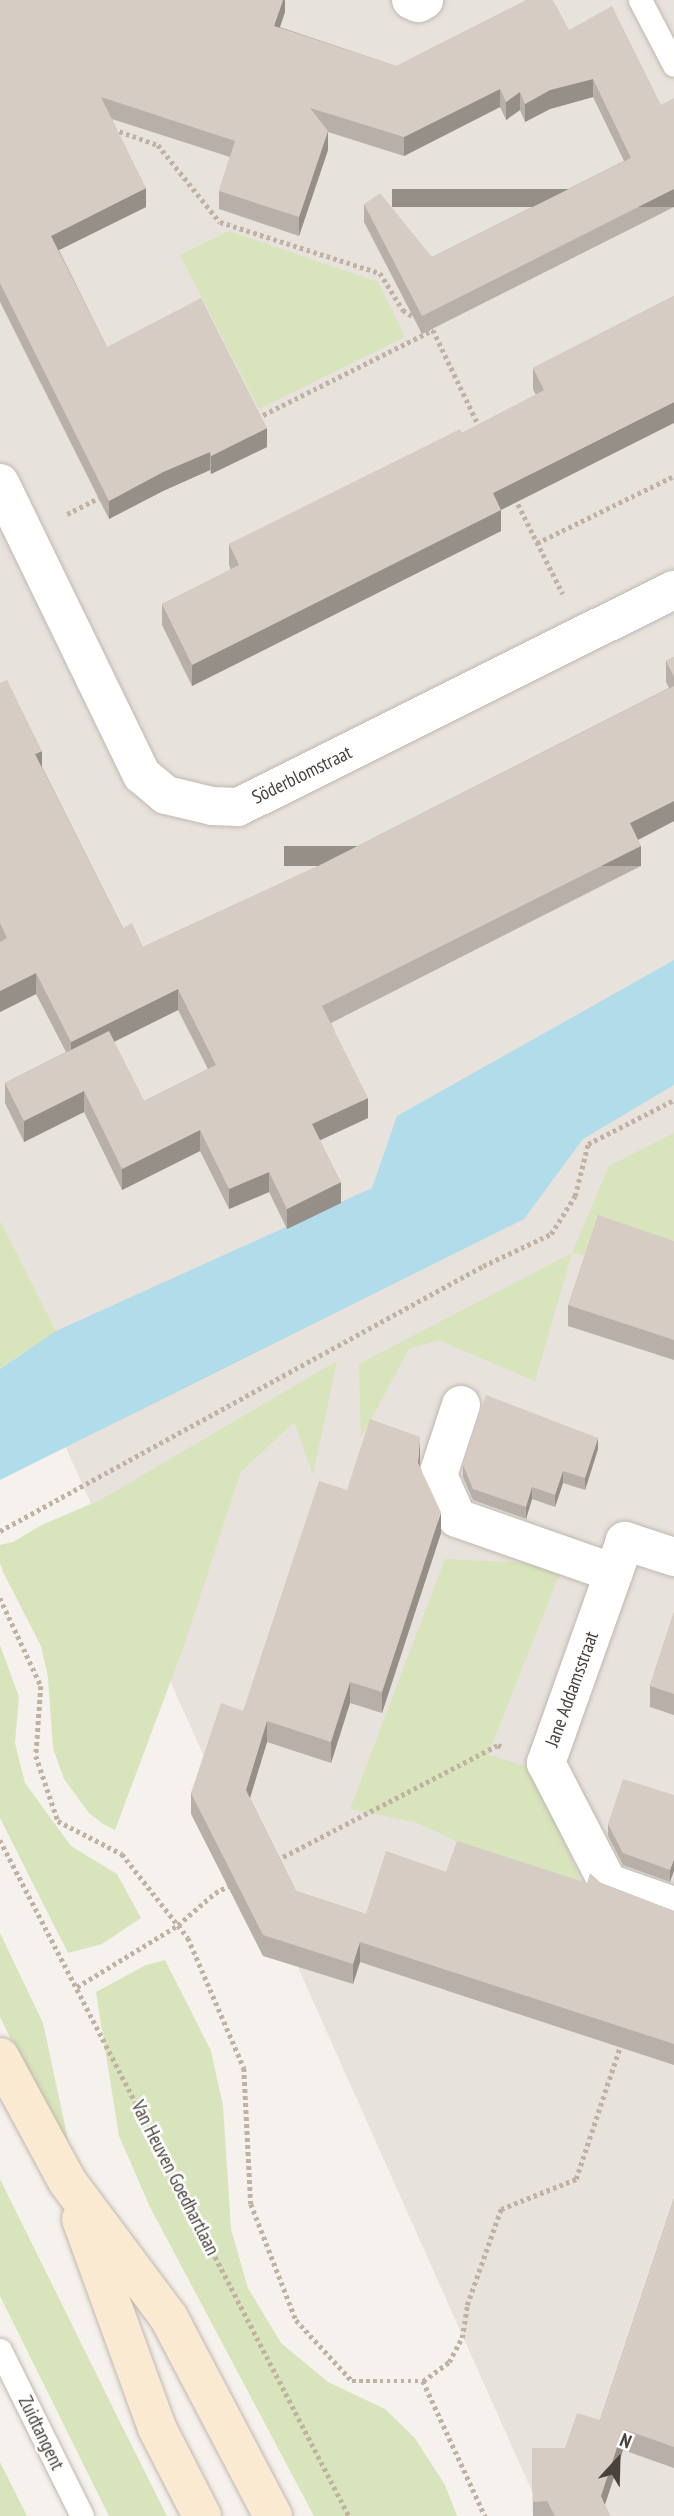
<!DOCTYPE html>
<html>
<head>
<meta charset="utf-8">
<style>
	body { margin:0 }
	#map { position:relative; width:674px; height:2516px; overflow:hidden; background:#f5f1ed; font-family:"PT Sans Narrow",sans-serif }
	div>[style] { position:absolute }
	.residential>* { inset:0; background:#e8e2dc }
	.green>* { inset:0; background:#d8e4bb }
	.water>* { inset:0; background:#b1dcea }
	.path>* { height:4.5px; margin-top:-2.25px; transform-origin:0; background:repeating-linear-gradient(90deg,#c0b1a3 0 3.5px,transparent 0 7px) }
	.roads { filter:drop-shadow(0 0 2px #c0b8b0) drop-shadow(0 0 2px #c0b8b0) }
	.lane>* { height:23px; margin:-11.5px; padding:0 11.5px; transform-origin:11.5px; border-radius:11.5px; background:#fff }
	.street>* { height:38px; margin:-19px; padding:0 19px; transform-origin:19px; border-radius:19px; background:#fff }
	.secondary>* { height:38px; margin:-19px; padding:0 19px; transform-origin:19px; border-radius:19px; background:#faead2 }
	.wall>* { inset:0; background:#b8afa8 }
	.shaded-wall>* { inset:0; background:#968f88; transform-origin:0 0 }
	.building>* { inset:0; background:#d6ccc3 }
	span { translate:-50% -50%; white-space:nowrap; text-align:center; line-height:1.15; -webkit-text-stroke:5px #fff; paint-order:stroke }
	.street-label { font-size:19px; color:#49413b }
	.north { position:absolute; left:583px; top:2425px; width:70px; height:70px; -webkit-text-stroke:5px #fff; paint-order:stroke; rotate:22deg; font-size:19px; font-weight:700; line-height:28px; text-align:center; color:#49413b }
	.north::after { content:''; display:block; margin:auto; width:24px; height:32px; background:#49413b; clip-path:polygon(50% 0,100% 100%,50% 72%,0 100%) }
</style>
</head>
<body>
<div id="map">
	<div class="residential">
		<i style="clip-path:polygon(0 0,674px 0,674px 2516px,543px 2516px,0 1300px)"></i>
	</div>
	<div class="green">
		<i style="clip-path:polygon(229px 231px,378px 282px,405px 337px,259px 409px,180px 255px)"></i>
		<i style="clip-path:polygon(674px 1133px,674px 1282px,604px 1259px,572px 1253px,535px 1381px,438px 1340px,409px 1349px,361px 1438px,359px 1364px,572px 1253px,609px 1166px)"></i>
		<i style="clip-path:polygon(0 1221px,56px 1331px,0 1369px)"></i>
		<i style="clip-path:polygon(337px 1361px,313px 1475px,294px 1422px,241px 1472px,182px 1651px,115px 1830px,103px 1824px,89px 1813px,64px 1779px,53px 1748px,48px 1677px,41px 1646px,4px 1574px,0 1563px,0 1545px,13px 1542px,42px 1525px,102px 1499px)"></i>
		<i style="clip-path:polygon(445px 1559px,563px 1565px,488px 1755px,532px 1768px,590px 1902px,415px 1822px,350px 1809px)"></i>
		<i style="clip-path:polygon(0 1645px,19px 1697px,15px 1743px,25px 1783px,71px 1846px,117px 1874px,141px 1918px,102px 1944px,68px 1953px,0 1818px)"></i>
		<i style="clip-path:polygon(0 1933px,43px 2023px,74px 2168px,0 2017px)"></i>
		<i style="clip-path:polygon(165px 1960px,211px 2051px,223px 2106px,231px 2229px,248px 2288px,281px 2343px,328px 2382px,385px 2409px,414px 2437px,445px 2485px,457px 2516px,314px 2516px,150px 2207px,119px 2136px,96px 1992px,146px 1965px)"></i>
		<i style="clip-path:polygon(0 2179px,117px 2416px,167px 2516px,109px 2516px,0 2296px)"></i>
		<i style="clip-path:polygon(0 2462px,27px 2516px,0 2516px)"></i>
	</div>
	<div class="water">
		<i style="clip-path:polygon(674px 960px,674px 1085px,583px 1139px,524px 1219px,0 1480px,0 1369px,56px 1331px,372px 1188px,397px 1116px)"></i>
	</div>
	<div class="path">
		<i style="left:113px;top:129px;width:48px;rotate:19.6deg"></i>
		<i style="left:158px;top:145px;width:99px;rotate:51.2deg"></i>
		<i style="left:220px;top:222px;width:168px;rotate:17.7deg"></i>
		<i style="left:380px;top:273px;width:44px;rotate:58.1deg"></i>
		<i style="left:403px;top:310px;width:14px;rotate:34deg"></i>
		<i style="left:428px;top:327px;width:6px;rotate:31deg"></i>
		<i style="left:433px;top:330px;width:109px;rotate:64.4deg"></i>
		<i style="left:257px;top:418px;width:197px;rotate:-26.6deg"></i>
		<i style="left:515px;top:498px;width:107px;rotate:63.4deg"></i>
		<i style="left:67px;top:514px;width:40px;rotate:-26.6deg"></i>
		<i style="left:537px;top:543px;width:153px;rotate:-26.1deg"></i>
		<i style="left:0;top:1531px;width:551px;rotate:-28.75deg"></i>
		<i style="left:483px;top:1266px;width:75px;rotate:-25.2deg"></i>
		<i style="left:551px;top:1234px;width:45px;rotate:-57.7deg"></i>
		<i style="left:575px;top:1196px;width:54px;rotate:-76deg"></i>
		<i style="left:588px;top:1144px;width:97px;rotate:-27.1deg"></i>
		<i style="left:0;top:1598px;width:97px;rotate:65deg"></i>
		<i style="left:41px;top:1686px;width:70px;rotate:94.1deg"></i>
		<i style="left:36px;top:1756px;width:69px;rotate:71.3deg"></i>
		<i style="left:58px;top:1821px;width:72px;rotate:27.3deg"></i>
		<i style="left:122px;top:1854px;width:107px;rotate:51.8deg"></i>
		<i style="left:188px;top:1938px;width:142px;rotate:66.7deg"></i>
		<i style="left:244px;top:2068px;width:136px;rotate:87.1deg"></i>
		<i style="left:251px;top:2204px;width:124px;rotate:68.8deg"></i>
		<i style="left:296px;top:2320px;width:83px;rotate:47.4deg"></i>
		<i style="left:352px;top:2381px;width:71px"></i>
		<i style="left:423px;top:2381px;width:149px;rotate:65.3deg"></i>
		<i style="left:0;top:1840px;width:761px;rotate:62.69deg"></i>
		<i style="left:277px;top:1860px;width:249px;rotate:-27.5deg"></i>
		<i style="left:498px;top:1745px;width:4px;rotate:27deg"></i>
		<i style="left:77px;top:1987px;width:119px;rotate:-31.5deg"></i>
		<i style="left:178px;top:1925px;width:49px;rotate:-40.9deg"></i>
		<i style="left:215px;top:1893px;width:19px;rotate:-28deg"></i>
		<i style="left:423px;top:2381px;width:32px;rotate:-36deg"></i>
		<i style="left:449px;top:2362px;width:27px;rotate:-62deg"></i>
		<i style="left:462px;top:2338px;width:33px;rotate:-81deg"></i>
		<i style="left:467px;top:2305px;width:102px;rotate:-70.5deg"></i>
		<i style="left:501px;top:2209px;width:81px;rotate:-21.8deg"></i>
		<i style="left:576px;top:2179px;width:142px;rotate:-71.6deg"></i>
	</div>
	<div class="roads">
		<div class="lane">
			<i style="left:640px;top:0;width:73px;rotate:62.4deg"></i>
			<i style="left:0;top:2350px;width:185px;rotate:63.7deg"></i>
		</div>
		<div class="street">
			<i style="left:411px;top:0;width:8px;rotate:23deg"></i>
			<i style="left:418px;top:3px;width:7px;rotate:-27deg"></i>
			<i style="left:0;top:483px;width:325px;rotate:64.1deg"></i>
			<i style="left:142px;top:775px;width:31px;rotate:40deg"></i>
			<i style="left:166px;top:795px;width:47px;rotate:13.4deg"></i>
			<i style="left:212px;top:806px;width:26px;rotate:2deg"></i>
			<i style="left:238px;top:807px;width:487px;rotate:-26.5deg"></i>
			<i style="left:461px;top:1405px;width:74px;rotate:108.2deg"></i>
			<i style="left:438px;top:1475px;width:47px;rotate:66.2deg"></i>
			<i style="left:457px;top:1518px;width:166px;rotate:19.3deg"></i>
			<i style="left:674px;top:1557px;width:52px;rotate:-161.9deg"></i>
			<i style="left:625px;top:1541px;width:236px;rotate:109.6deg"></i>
			<i style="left:546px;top:1763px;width:135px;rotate:62.7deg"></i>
			<i style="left:608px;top:1883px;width:70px;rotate:19.2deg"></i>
		</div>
		<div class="secondary">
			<i style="left:0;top:2057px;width:141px;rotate:61.6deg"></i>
			<i style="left:67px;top:2181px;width:171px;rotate:53.3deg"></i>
			<i style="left:169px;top:2318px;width:224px;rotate:62.3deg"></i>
			<i style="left:81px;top:2219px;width:222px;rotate:70deg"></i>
			<i style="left:157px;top:2428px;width:99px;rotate:62.9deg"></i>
		</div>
	</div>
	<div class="wall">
		<i style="clip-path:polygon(0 0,285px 0,285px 12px,280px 27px,396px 66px,569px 30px,674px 207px,422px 334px,364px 222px,364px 204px,432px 257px,624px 161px,593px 97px,550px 109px,525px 122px,520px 110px,506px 120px,500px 107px,404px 156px,328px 132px,328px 150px,299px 236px,219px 209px,219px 191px,230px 157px,112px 119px,146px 207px,59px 250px,107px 347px,267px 447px,211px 474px,210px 470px,163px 491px,109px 519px,0 302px)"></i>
		<i style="clip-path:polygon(674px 296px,501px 510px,501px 531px,192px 686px,162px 625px,162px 604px,231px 570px,229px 565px,229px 544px,462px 433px,536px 395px,533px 389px,533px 368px)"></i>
		<i style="clip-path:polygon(evenodd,674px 657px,674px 821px,638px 840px,641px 866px,331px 1023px,368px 1118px,320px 1140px,341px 1203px,287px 1229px,269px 1192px,229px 1209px,200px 1151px,122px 1190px,84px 1112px,24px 1142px,5px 1103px,5px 1083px,66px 1052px,36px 994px,0 1012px,0 683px,123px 928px,143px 947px,316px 867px,669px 688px,666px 682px,666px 661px,674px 657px,178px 1010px,208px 1069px,144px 1101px,114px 1042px,178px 1010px)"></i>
		<i style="clip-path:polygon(674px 1241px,674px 1360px,568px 1326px,568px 1305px)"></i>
		<i style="clip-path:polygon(598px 1449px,585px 1490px,563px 1483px,555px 1507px,532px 1499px,526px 1519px,473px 1500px,463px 1477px,463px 1465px)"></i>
		<i style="clip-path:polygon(420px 1458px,420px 1466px,441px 1533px,382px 1713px,350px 1703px,331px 1763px,267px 1742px,250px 1798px,296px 1891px,366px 1914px,446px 1872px,587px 1883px,601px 1883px,674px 1911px,674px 2065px,360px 1962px,353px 1984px,263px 1956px,191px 1814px,191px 1793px,243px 1711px,347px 1490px)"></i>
		<i style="clip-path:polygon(674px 1612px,674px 1715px,650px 1707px,650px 1686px)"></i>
		<i style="clip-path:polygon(674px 1795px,670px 1882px,623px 1865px,608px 1836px,608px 1824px)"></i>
		<i style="clip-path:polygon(674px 2198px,674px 2468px,623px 2450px,605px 2505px,610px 2516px,533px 2516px,532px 2448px,565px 2448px,600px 2420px)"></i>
	</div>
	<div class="shaded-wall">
		<i style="clip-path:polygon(283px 0,285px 0,285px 12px,274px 44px,274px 26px)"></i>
		<i style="clip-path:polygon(593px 79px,593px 97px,550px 109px,525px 122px,525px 104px,550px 90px)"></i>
		<i style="clip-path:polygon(500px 89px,500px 107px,404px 156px,404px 137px)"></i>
		<i style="clip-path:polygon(520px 92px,520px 110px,506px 120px,506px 102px)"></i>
		<i style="clip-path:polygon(328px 131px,328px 150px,299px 236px,299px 217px)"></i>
		<i style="clip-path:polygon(146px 188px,146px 207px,51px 254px,51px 236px)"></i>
		<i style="left:674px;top:189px;width:18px;height:282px;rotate:90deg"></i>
		<i style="clip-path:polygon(674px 402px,674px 423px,501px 510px,501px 531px,192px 686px,192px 665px,493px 493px)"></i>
		<i style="clip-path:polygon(267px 428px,267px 447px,211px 474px,211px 456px)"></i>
		<i style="clip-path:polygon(210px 452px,210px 470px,163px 491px,109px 519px,109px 501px,163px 472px)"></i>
		<i style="clip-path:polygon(42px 751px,42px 771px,35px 754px)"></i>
		<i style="clip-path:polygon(674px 801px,674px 821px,630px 844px,630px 823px)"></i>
		<i style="left:641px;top:846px;width:20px;height:357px;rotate:90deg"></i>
		<i style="clip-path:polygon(36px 973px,36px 994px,0 1012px,0 991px)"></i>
		<i style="clip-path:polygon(178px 989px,178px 1010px,71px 1063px,71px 1042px)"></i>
		<i style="clip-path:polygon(84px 1091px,84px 1112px,24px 1142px,24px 1121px)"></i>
		<i style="clip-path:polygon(368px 1098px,368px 1118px,312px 1144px,312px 1124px)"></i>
		<i style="clip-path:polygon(200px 1130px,200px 1151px,122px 1190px,122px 1169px)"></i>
		<i style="clip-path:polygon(269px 1172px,269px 1192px,229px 1209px,229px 1189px)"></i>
		<i style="clip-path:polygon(341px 1182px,341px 1203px,287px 1229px,287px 1209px)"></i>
		<i style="clip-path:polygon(420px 1437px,420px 1458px,418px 1484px,418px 1463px)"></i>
		<i style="clip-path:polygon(598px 1438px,598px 1449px,585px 1490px,585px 1478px)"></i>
		<i style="clip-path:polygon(563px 1471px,563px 1483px,555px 1507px,555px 1495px)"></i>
		<i style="clip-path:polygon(532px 1487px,532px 1499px,526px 1519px,526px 1507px)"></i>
		<i style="clip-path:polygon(441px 1512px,441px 1533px,382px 1713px,382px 1692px)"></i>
		<i style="clip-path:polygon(350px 1682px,350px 1703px,331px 1763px,331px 1742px)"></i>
		<i style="clip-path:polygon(267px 1721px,267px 1742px,246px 1811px,246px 1790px)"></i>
		<i style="clip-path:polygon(674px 1859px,674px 1871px,670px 1882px,670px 1870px)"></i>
		<i style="clip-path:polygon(360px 1942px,360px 1962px,353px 1984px,353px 1964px)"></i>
		<i style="clip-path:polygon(623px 2429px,623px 2450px,601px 2516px,601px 2496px)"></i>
	</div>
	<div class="building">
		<i style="clip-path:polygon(0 0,283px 0,274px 26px,396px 66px,526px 0,553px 0,569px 30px,612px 6px,661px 105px,674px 98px,674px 189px,422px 316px,364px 204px,380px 193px,432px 257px,631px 158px,593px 79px,550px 90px,525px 104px,520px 92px,506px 102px,500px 89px,404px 137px,310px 108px,328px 131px,299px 217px,219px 191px,235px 141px,101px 97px,146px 188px,51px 236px,107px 347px,201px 298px,267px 428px,211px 456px,210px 452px,163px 472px,109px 501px,0 283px)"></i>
		<i style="clip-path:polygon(674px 296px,674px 402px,493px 493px,501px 510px,192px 665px,162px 604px,239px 565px,229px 544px,460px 429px,462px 433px,544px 390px,533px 368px)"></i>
		<i style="clip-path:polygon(674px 657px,674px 677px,666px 661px)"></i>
		<i style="clip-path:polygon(7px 680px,42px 751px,35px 754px,123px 928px,132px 923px,143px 947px,316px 867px,674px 686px,674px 801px,630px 823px,641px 846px,322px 1006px,368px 1098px,312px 1124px,341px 1182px,287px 1209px,269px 1172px,229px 1189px,200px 1130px,122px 1169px,84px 1091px,24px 1121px,5px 1083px,109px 1031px,144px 1101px,216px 1065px,178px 989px,71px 1042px,36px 973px,0 991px,0 942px,7px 938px,0 923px,0 683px)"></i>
		<i style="clip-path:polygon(598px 1215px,674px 1241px,674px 1340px,568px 1305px)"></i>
		<i style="clip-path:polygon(486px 1395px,598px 1438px,585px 1478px,563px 1471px,555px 1495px,532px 1487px,526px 1507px,473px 1489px,463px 1465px)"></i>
		<i style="clip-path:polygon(370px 1419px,420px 1437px,418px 1463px,441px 1512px,382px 1692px,350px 1682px,331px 1742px,267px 1721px,246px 1790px,296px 1891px,366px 1914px,386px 1851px,446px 1872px,457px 1841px,587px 1883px,590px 1873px,601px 1883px,674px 1911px,674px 2044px,360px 1942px,353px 1964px,263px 1935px,191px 1793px,221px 1703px,243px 1711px,319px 1481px,347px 1490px)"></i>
		<i style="clip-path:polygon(674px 1612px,674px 1694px,650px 1686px)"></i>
		<i style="clip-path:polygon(623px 1779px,674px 1795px,674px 1859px,670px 1870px,623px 1853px,608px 1824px)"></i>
		<i style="clip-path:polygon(674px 2198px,674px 2447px,623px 2429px,601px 2496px,610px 2516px,555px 2516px,547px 2501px,533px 2502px,532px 2448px,565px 2448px,577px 2413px,600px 2420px)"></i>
	</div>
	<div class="street-label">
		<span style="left:302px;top:775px;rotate:-26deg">Söderblomstraat</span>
		<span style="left:572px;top:1689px;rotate:-70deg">Jane Addamsstraat</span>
		<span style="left:175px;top:2178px;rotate:63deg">Van Heuven Goedhartlaan</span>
		<span style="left:41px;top:2433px;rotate:64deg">Zuidtangent</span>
	</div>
	<div class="north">N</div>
</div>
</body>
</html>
